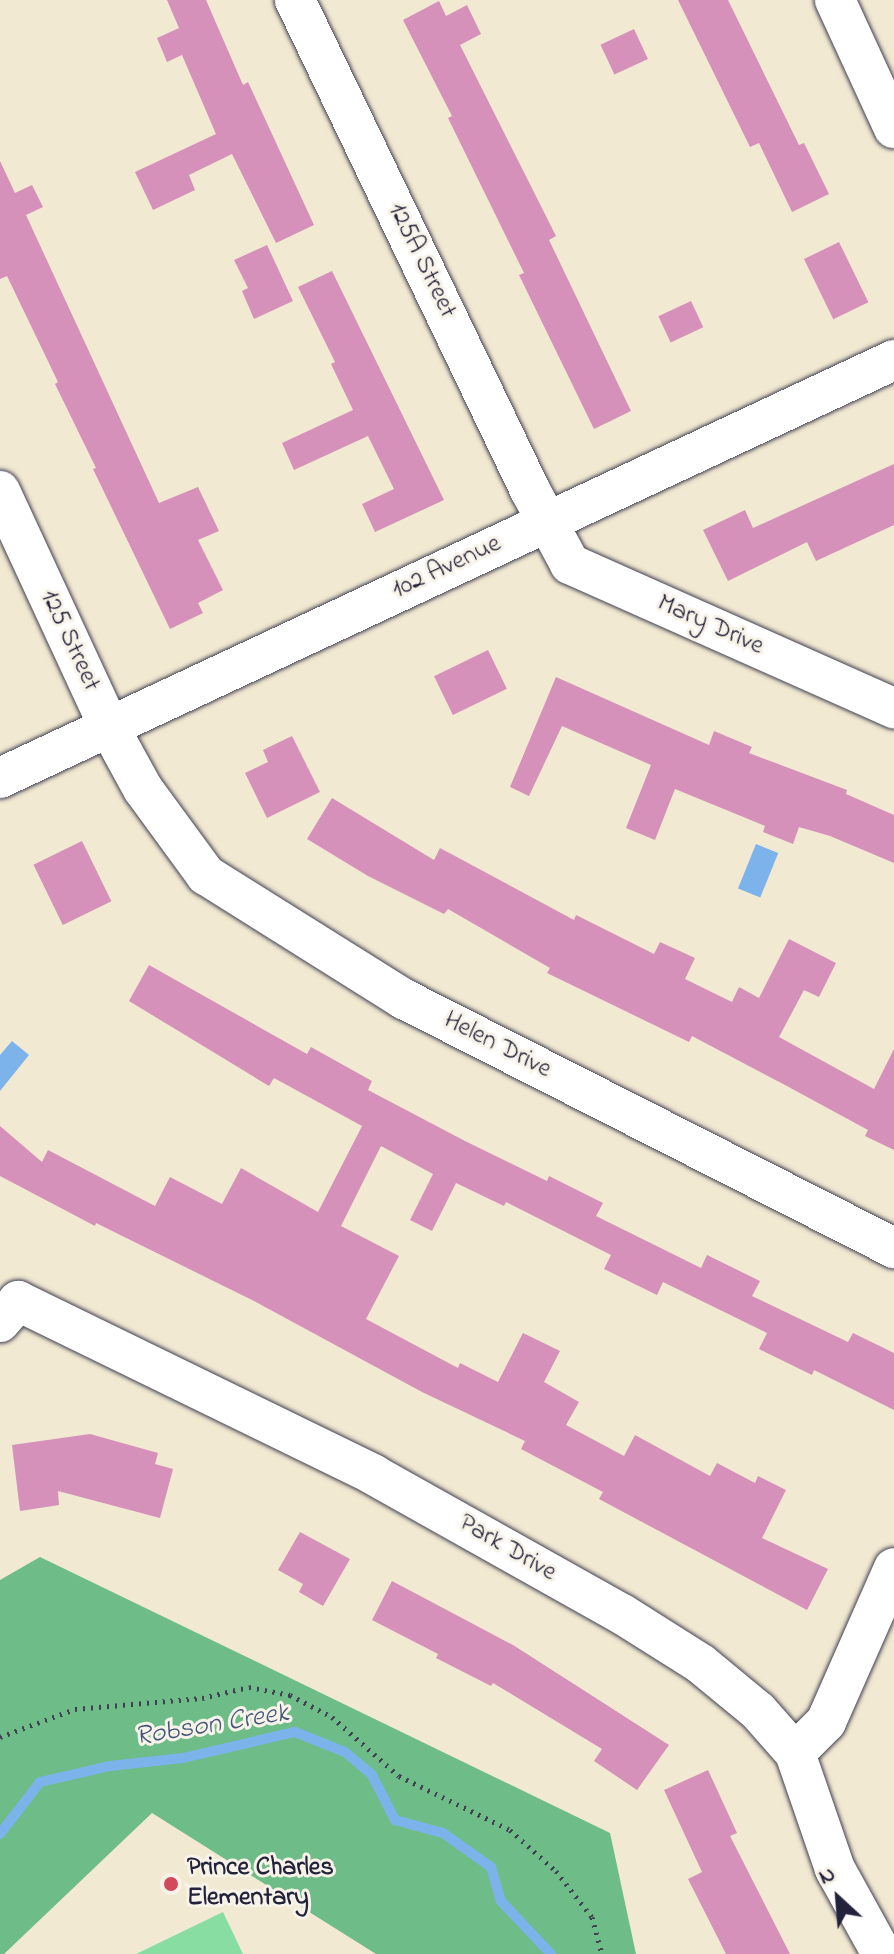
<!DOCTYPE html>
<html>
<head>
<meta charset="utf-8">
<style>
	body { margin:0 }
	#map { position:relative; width:894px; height:1954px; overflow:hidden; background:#f2e9d2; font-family:"Indie Flower",sans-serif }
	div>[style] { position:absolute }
	.green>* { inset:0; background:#88dea2 }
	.forest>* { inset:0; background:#6ebd88 }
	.water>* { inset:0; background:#7db3eb; transform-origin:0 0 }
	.stream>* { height:10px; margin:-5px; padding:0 5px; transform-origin:5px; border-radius:5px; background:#7db3eb }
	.building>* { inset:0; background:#d591ba; transform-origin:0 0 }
	.path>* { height:5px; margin-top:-2.5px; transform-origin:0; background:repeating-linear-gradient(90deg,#414052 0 2px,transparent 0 8px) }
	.roads { filter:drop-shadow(0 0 2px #414052) drop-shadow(0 0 2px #414052) }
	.minor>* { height:40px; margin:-20px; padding:0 20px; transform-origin:20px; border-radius:20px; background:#fff }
	.dots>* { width:22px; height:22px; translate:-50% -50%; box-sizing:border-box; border:4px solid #f7f3e8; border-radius:50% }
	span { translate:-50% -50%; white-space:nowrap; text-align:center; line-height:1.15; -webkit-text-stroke:6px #f7f3e8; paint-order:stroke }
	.street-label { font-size:26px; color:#22223b }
	.poi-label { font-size:26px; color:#22223b; font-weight:700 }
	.left { translate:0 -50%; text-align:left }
	.water-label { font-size:28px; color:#425579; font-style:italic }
	.north { position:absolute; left:798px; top:1858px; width:80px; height:80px; -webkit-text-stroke:6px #f7f3e8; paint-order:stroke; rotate:334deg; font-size:22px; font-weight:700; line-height:32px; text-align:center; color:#22223b }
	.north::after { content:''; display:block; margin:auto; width:28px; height:36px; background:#22223b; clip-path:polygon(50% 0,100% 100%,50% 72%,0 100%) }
</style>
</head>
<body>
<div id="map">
	<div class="green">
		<i style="clip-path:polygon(223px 1912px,243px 1954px,136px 1954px)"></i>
	</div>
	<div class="forest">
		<i style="clip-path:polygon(40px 1557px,610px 1833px,636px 1954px,376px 1954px,152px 1813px,4px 1954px,0 1954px,0 1580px)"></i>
	</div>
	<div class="water">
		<i style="left:756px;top:844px;width:24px;height:48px;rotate:22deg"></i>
		<i style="clip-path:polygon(12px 1041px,29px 1055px,0 1091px,0 1055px)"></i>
	</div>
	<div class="stream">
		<i style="left:0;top:1834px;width:66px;rotate:-52.4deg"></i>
		<i style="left:40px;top:1782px;width:72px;rotate:-12.9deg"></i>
		<i style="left:110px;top:1766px;width:73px;rotate:-6.3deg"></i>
		<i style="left:183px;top:1758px;width:115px;rotate:-13.1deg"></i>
		<i style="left:295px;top:1732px;width:54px;rotate:21.8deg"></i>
		<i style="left:345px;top:1752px;width:35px;rotate:40deg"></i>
		<i style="left:372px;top:1775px;width:51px;rotate:62.9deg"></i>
		<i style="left:395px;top:1820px;width:50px;rotate:15.2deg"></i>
		<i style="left:443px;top:1833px;width:59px;rotate:35.3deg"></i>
		<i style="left:491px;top:1867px;width:35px;rotate:74deg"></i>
		<i style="left:501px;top:1901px;width:73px;rotate:46.7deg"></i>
	</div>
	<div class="building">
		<i style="clip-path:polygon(167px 0,206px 0,243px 85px,248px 82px,314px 225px,276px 243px,232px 154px,189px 175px,195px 190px,153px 210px,135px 172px,216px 134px,182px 55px,167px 62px,157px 38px,179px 28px)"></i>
		<i style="clip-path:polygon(678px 0,728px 0,799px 145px,804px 143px,829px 194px,792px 212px,759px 143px,750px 147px)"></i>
		<i style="clip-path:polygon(439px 1px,446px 16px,467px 5px,481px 34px,460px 45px,556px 236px,549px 240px,631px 411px,594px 429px,519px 275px,524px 273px,448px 118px,452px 116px,403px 20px)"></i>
		<i style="left:634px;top:29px;width:33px;height:37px;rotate:65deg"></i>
		<i style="clip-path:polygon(0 161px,15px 193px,32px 185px,43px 207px,26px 215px,159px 503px,198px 487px,219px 531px,198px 540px,223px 590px,198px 603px,203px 613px,170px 629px,93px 469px,96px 468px,55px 384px,58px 382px,7px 276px,0 279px)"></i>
		<i style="left:839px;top:242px;width:67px;height:39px;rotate:64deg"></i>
		<i style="clip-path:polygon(267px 245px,293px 301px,254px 319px,242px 291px,248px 288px,234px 260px)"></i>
		<i style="clip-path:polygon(332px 271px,444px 500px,375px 532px,362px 504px,394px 489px,368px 436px,294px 470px,282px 443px,353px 410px,331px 364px,335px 362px,298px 287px)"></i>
		<i style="left:691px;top:301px;width:29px;height:36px;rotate:65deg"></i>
		<i style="clip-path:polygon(894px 464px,894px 525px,816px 561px,807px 542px,728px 581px,703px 530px,745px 510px,753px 528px)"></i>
		<i style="left:488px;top:650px;width:43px;height:60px;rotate:64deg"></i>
		<i style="clip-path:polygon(556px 677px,709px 745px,714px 731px,752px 747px,749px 753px,847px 790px,846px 794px,894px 815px,894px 863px,830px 836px,799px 827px,793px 844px,763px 832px,765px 826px,675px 789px,655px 840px,626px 828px,651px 765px,562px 726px,529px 796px,510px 787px)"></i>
		<i style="clip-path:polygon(292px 736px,320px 792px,267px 818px,245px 773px,268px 762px,263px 750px)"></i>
		<i style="clip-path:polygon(332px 798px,434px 860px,440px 848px,574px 920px,576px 915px,654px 954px,660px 942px,695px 958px,685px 979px,732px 1002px,739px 987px,759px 998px,789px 939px,836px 963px,819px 997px,804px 990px,779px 1037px,874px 1089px,894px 1049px,894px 1150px,865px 1136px,868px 1130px,785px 1085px,692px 1036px,689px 1042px,547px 973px,550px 968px,448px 909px,444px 914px,368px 876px,307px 839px)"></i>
		<i style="left:82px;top:841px;width:67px;height:54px;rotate:64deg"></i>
		<i style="clip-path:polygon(149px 965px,307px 1054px,311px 1047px,372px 1081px,368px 1090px,465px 1141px,547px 1181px,549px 1176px,603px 1203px,596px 1216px,701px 1268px,707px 1255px,760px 1281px,752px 1296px,848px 1342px,853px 1333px,894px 1353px,894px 1410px,814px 1370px,812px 1375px,759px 1349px,767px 1333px,663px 1282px,657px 1295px,604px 1269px,611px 1255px,506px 1202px,504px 1206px,456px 1183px,432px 1231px,410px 1220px,433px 1174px,381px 1146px,341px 1226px,399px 1256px,366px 1319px,458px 1368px,460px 1363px,498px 1382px,523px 1333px,560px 1351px,544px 1382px,579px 1402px,566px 1425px,624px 1456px,635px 1435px,710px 1476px,717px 1463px,755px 1483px,758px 1476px,786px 1490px,762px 1538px,828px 1569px,807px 1610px,599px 1499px,603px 1492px,521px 1449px,525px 1441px,422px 1392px,254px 1301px,96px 1223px,95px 1226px,0 1176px,0 1126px,42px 1162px,48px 1150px,155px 1206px,170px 1177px,222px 1204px,241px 1168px,318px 1212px,362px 1126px,274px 1078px,269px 1086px,129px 1001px)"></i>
		<i style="clip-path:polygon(90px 1434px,158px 1453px,155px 1464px,173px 1469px,160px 1518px,58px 1491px,59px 1505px,20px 1511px,12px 1445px)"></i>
		<i style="clip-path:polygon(300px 1532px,350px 1559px,323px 1606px,299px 1592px,303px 1584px,278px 1570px)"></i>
		<i style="clip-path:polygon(392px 1581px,513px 1645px,669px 1745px,637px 1790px,594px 1761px,602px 1749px,493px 1683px,491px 1686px,436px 1658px,438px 1654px,372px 1620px)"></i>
		<i style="clip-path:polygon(708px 1770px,737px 1833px,730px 1836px,790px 1954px,726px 1954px,688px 1879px,702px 1872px,664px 1790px)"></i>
	</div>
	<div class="path">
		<i style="left:0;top:1737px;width:80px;rotate:-20.5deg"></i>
		<i style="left:75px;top:1709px;width:127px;rotate:-5deg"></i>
		<i style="left:202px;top:1698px;width:48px;rotate:-13.2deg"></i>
		<i style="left:249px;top:1687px;width:42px;rotate:11deg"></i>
		<i style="left:290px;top:1695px;width:47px;rotate:27.6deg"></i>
		<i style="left:332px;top:1717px;width:89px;rotate:41.4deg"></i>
		<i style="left:399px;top:1776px;width:123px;rotate:25.9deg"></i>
		<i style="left:510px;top:1830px;width:62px;rotate:41.7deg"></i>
		<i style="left:556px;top:1871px;width:58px;rotate:52deg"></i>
		<i style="left:592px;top:1917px;width:38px;rotate:75deg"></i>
	</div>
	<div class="roads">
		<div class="minor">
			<i style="left:295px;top:0;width:543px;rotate:64.38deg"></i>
			<i style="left:530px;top:490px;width:84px;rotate:61.6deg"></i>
			<i style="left:570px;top:564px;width:355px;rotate:24deg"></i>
			<i style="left:835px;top:0;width:141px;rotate:65.3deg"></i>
			<i style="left:0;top:491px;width:260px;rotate:65.2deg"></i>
			<i style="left:109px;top:727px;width:71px;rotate:61.3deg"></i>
			<i style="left:143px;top:789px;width:107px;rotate:53.8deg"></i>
			<i style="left:206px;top:875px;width:234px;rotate:32.1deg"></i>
			<i style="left:404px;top:999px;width:550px;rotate:26.94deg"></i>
			<i style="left:0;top:778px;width:987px;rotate:-25.06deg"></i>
			<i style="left:0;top:1322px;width:28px;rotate:-49deg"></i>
			<i style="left:18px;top:1301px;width:396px;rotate:26deg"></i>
			<i style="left:374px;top:1475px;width:284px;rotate:29.3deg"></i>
			<i style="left:622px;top:1614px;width:93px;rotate:32.3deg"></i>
			<i style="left:701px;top:1664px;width:74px;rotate:39.5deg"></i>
			<i style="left:758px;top:1711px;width:56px;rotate:48.6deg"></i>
			<i style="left:795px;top:1753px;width:123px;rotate:71deg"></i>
			<i style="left:835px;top:1869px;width:97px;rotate:61.1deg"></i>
			<i style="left:795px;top:1753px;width:44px;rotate:-45deg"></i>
			<i style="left:826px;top:1722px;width:168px;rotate:-66.2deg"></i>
		</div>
	</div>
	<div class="dots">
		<i style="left:171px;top:1884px;background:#d1495b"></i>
	</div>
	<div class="street-label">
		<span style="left:421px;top:261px;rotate:64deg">125A Street</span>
		<span style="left:447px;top:568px;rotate:-25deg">102 Avenue</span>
		<span style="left:710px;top:626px;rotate:24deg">Mary Drive</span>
		<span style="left:69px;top:641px;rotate:65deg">125 Street</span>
		<span style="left:497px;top:1046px;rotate:27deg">Helen Drive</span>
		<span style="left:507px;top:1549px;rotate:30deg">Park Drive</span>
	</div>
	<div class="poi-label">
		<span class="left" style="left:187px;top:1884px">Prince Charles<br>Elementary</span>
	</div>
	<div class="water-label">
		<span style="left:212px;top:1726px;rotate:-9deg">Robson Creek</span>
	</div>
	<div class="north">N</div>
</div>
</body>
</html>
